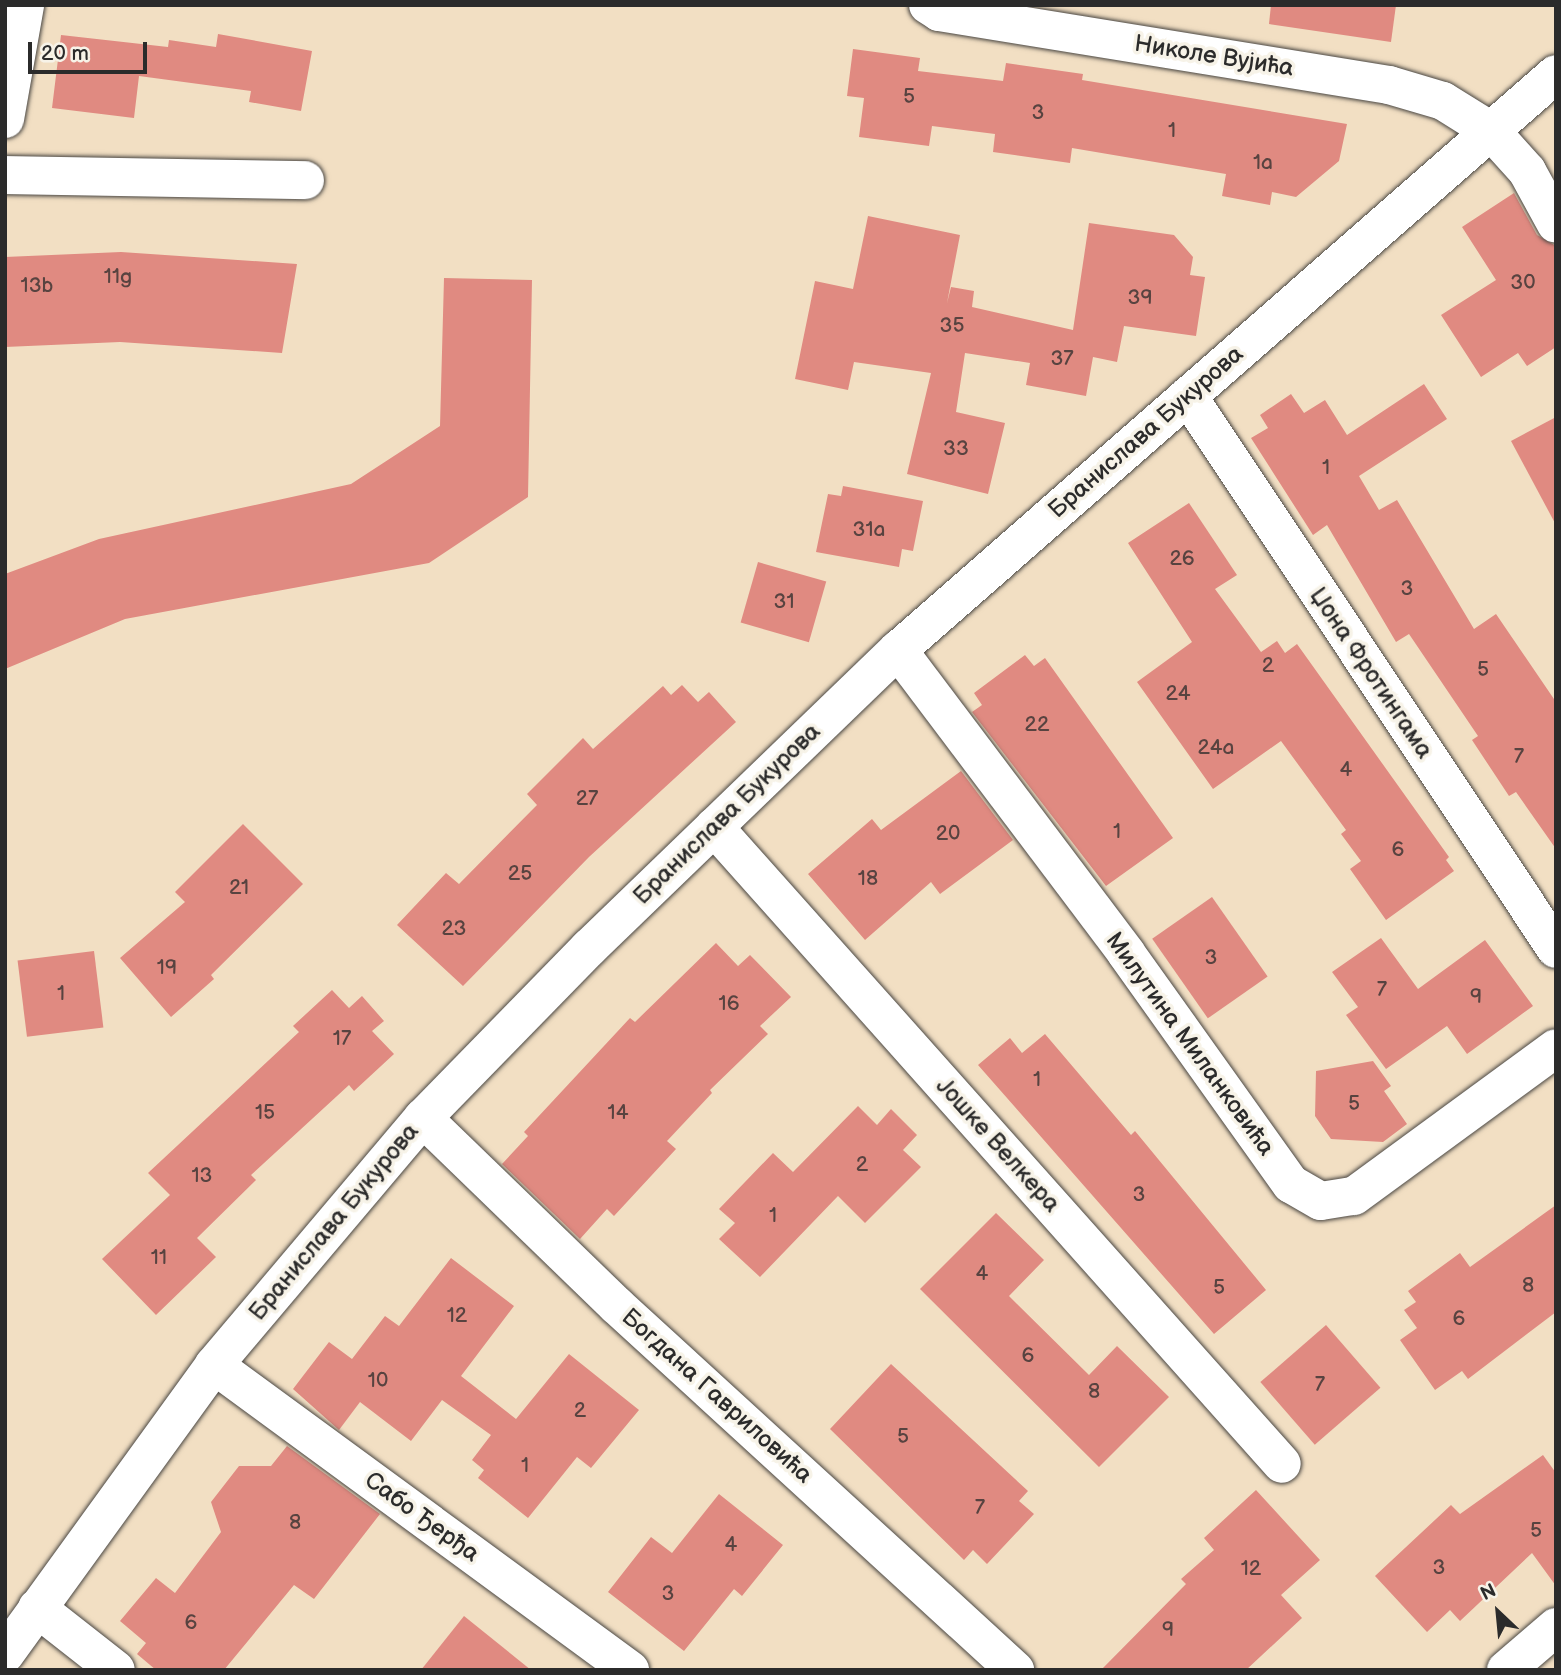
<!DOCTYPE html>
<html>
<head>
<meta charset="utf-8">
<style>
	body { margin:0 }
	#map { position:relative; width:1561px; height:1675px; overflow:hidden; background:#f2dfc3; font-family:"Balsamiq Sans",sans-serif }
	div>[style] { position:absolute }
	.building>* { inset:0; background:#e08a81; transform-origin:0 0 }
	.roads { filter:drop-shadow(0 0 2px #494642) drop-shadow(0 0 2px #494642) }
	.minor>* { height:38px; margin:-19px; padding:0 19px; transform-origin:19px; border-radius:19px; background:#fff }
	span { translate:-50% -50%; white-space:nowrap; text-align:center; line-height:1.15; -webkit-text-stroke:7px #f7f3e8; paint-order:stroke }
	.number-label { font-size:21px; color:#584340 }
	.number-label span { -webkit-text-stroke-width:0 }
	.street-label { font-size:24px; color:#2b2b2b }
	.frame { position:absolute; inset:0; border:7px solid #2b2b2b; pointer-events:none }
	.north { position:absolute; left:1463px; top:1577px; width:70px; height:70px; -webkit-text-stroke:5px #f7f3e8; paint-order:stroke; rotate:334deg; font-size:19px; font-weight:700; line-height:28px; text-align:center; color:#2b2b2b }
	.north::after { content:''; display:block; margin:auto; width:24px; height:32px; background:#2b2b2b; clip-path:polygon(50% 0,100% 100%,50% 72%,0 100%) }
	.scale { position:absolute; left:28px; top:42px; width:119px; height:32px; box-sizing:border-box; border:4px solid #2b2b2b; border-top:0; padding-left:9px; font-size:21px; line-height:24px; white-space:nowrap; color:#2b2b2b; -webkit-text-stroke:5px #f7f3e8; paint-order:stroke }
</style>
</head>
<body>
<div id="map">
	<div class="building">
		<i style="clip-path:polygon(1271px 5px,1396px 5px,1391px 42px,1269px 24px)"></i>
		<i style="clip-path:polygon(218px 34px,312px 51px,301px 111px,249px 102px,251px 91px,139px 76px,134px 118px,52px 108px,61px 35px,168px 47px,169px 40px,216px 47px)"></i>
		<i style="clip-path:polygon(853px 49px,920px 58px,918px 71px,1003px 81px,1006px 63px,1083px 74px,1082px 80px,1347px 124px,1339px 161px,1296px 197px,1272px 192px,1270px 205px,1222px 196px,1226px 174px,1072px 148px,1070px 163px,993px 152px,995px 134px,932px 126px,929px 146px,859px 137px,864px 98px,847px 96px)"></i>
		<i style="clip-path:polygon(1514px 193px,1537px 235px,1556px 246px,1556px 347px,1527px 366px,1518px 353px,1481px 377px,1441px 315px,1496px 280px,1462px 227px)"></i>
		<i style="clip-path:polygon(868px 216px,960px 235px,947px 303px,951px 287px,974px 291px,972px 307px,1073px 330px,1089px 223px,1174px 235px,1193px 257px,1190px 275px,1205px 277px,1196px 336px,1124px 326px,1117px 362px,1093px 357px,1086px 396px,1026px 385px,1030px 363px,965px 353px,956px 412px,1005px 423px,988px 494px,907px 474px,931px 373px,854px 362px,848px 390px,795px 379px,815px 281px,853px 289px)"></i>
		<i style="clip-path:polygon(121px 252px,297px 264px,282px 353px,120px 342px,5px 347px,5px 257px)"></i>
		<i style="clip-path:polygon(444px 278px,532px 280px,528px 497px,429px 563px,125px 619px,5px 669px,5px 574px,99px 539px,351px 484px,440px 426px)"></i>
		<i style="clip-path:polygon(1424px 384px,1447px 419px,1359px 476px,1379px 510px,1397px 500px,1474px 629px,1496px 614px,1556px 702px,1556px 849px,1516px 792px,1509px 796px,1472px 740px,1478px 736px,1409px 634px,1396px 642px,1327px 525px,1313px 535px,1251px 438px,1268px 428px,1260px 415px,1291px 394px,1304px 413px,1325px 400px,1347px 435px)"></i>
		<i style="clip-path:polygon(1556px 417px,1556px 525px,1511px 441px)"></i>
		<i style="clip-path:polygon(843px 486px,923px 501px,913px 551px,902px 549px,899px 567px,816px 552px,828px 494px,841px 496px)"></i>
		<i style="clip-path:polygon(1189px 503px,1237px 575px,1215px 589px,1261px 652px,1277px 641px,1285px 653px,1297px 644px,1449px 857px,1446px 860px,1454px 871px,1386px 920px,1350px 869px,1361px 861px,1341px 834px,1346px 830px,1281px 741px,1213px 789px,1137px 682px,1192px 642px,1128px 543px)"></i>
		<i style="left:758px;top:562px;width:71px;height:63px;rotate:16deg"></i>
		<i style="clip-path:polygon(1025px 655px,1034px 666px,1045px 658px,1173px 838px,1106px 886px,972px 712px,982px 705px,974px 693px)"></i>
		<i style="clip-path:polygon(682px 685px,698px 702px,709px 692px,736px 722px,589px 857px,463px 986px,397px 925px,446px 873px,459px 884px,537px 805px,527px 794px,583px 738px,593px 749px,663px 686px,671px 695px)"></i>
		<i style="clip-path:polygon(961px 771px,1013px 840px,940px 894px,931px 882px,865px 940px,808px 874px,872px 819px,881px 830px)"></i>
		<i style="clip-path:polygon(243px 824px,303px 884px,211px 975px,214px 979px,171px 1017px,120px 958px,185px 902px,175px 892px)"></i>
		<i style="left:1212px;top:897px;width:97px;height:73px;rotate:55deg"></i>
		<i style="clip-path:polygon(1381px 938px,1418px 989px,1485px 940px,1533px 1006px,1467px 1054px,1447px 1026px,1386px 1069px,1346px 1015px,1358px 1007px,1332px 972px)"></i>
		<i style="clip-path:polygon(716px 943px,738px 966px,750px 955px,791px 997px,760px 1026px,768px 1034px,710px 1090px,712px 1093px,667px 1141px,676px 1149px,614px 1216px,607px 1209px,580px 1239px,502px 1164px,528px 1136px,524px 1132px,630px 1018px,635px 1022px)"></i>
		<i style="left:94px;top:951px;width:77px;height:77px;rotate:83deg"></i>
		<i style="clip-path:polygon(332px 990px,349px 1008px,362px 996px,384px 1021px,372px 1031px,394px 1054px,354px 1091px,349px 1085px,251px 1175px,256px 1180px,197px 1238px,216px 1257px,156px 1315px,102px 1259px,170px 1195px,148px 1173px,299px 1032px,293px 1026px)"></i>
		<i style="clip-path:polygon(1045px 1034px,1131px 1135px,1135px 1131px,1266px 1290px,1214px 1334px,978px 1065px,1010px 1038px,1022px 1053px)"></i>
		<i style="clip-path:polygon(1373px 1061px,1391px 1086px,1384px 1091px,1407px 1124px,1383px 1142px,1331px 1139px,1315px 1116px,1316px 1071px)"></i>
		<i style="clip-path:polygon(858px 1106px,877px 1125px,891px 1109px,917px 1135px,903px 1150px,921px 1167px,865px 1223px,838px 1196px,760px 1277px,719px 1239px,735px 1223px,719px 1209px,773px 1153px,793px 1172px)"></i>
		<i style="clip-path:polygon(1556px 1205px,1556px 1312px,1468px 1379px,1462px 1371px,1435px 1390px,1400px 1340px,1417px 1328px,1404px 1310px,1416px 1302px,1408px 1291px,1460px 1253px,1470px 1267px)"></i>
		<i style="clip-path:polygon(996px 1213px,1044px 1260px,1009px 1296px,1089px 1375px,1117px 1346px,1169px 1397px,1099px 1467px,920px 1289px)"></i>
		<i style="clip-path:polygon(451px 1258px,514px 1306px,461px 1376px,516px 1419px,569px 1354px,639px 1410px,591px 1468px,577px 1457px,528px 1518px,478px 1478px,484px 1470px,472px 1460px,491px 1435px,442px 1400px,411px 1441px,360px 1402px,339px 1430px,293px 1389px,329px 1342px,352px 1359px,385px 1316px,399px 1326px)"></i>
		<i style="left:1326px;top:1325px;width:83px;height:87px;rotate:49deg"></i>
		<i style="clip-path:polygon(891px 1364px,1028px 1491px,1019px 1501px,1034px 1514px,987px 1564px,973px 1550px,964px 1560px,830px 1429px)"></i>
		<i style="clip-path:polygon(287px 1446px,380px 1514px,314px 1599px,294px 1585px,224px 1670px,156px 1670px,137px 1654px,146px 1643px,120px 1621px,156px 1578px,175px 1593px,221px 1532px,211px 1502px,239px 1466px,271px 1466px)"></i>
		<i style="clip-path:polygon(1543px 1455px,1556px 1473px,1556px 1586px,1532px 1553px,1460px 1621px,1450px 1610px,1427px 1632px,1375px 1576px,1451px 1505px,1460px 1514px)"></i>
		<i style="clip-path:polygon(1256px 1490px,1320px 1560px,1281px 1595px,1302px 1618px,1246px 1670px,1101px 1670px,1186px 1584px,1181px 1579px,1214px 1550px,1204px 1538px)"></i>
		<i style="clip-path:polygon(719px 1494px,783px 1545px,742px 1596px,734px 1589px,684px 1651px,608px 1592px,651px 1537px,672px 1553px)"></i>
		<i style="clip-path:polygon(464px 1616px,531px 1670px,421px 1670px)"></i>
	</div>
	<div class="roads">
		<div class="minor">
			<i style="left:928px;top:5px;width:13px;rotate:32deg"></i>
			<i style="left:939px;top:12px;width:456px;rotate:9.2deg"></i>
			<i style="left:1389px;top:85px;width:56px;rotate:16.5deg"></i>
			<i style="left:1443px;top:101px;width:57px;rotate:32deg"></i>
			<i style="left:1491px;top:131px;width:54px;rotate:48deg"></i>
			<i style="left:1527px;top:171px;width:60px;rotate:61.3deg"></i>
			<i style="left:5px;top:119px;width:116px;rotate:-80deg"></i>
			<i style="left:5px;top:175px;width:300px;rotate:1deg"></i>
			<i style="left:1188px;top:396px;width:664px;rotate:56.36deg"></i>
			<i style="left:898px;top:650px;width:379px;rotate:53deg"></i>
			<i style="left:1126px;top:953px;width:284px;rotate:54.5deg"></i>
			<i style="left:1291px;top:1184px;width:34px;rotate:30deg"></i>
			<i style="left:1321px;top:1201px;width:33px;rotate:-9deg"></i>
			<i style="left:1354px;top:1196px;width:250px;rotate:-36.2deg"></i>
			<i style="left:714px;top:827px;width:853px;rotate:48.28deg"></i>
			<i style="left:423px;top:1118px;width:269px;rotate:44.1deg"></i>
			<i style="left:616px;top:1305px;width:541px;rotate:42.45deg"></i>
			<i style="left:214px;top:1365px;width:516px;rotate:36.25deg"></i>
			<i style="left:37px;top:1608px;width:100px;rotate:38.1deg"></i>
			<i style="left:5px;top:1654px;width:357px;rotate:-54.1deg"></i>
			<i style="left:214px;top:1365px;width:324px;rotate:-49.8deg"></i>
			<i style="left:423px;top:1118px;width:238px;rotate:-45.7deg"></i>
			<i style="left:589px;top:948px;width:429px;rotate:-44deg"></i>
			<i style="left:898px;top:650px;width:874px;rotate:-41.2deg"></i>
			<i style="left:1506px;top:1670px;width:66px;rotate:-40.7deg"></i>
		</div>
	</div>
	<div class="number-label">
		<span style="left:909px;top:97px">5</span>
		<span style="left:1038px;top:113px">3</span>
		<span style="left:1172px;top:131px">1</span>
		<span style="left:1263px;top:163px">1a</span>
		<span style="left:118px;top:277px">11g</span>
		<span style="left:1523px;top:283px">30</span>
		<span style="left:37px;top:286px">13b</span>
		<span style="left:1140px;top:298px">39</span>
		<span style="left:952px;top:326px">35</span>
		<span style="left:1062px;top:359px">37</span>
		<span style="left:956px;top:449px">33</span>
		<span style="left:1326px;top:468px">1</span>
		<span style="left:869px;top:530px">31a</span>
		<span style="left:1182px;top:559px">26</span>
		<span style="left:1407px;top:589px">3</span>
		<span style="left:784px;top:602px">31</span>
		<span style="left:1268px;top:666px">2</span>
		<span style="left:1483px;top:670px">5</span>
		<span style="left:1178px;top:694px">24</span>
		<span style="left:1037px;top:725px">22</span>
		<span style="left:1216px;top:748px">24a</span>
		<span style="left:1519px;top:757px">7</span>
		<span style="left:1346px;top:770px">4</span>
		<span style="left:587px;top:799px">27</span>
		<span style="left:1117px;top:832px">1</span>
		<span style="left:948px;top:834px">20</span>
		<span style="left:1398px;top:850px">6</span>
		<span style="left:520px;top:874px">25</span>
		<span style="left:868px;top:879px">18</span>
		<span style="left:239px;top:888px">21</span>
		<span style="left:454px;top:929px">23</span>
		<span style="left:1211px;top:958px">3</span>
		<span style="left:167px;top:968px">19</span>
		<span style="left:1382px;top:990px">7</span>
		<span style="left:61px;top:994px">1</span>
		<span style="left:1476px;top:997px">9</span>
		<span style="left:729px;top:1004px">16</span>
		<span style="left:342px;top:1039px">17</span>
		<span style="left:1037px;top:1080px">1</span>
		<span style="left:1354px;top:1104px">5</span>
		<span style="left:265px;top:1113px">15</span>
		<span style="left:618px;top:1113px">14</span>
		<span style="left:862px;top:1165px">2</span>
		<span style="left:202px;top:1176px">13</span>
		<span style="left:1139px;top:1195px">3</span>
		<span style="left:773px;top:1216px">1</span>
		<span style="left:159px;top:1258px">11</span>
		<span style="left:982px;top:1274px">4</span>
		<span style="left:1528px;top:1286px">8</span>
		<span style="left:1219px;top:1288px">5</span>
		<span style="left:457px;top:1316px">12</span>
		<span style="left:1459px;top:1319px">6</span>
		<span style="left:1028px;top:1356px">6</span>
		<span style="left:378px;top:1381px">10</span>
		<span style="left:1320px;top:1385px">7</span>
		<span style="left:1094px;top:1392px">8</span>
		<span style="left:580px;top:1411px">2</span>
		<span style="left:903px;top:1437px">5</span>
		<span style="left:525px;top:1466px">1</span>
		<span style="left:980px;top:1508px">7</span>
		<span style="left:295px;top:1523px">8</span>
		<span style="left:1536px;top:1531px">5</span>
		<span style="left:731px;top:1545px">4</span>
		<span style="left:1439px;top:1568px">3</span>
		<span style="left:1251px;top:1569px">12</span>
		<span style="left:668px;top:1594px">3</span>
		<span style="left:191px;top:1623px">6</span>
		<span style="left:1168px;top:1630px">9</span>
	</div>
	<div class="street-label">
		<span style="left:1214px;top:56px;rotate:9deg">Николе Вујића</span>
		<span style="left:1146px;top:432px;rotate:-41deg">Бранислава Букурова</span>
		<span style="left:1371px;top:673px;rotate:56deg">Џона Фротингама</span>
		<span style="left:727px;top:814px;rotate:-44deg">Бранислава Букурова</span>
		<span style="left:1190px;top:1044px;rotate:54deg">Милутина Миланковића</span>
		<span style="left:998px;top:1145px;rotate:48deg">Јошке Велкера</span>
		<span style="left:334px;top:1222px;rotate:-50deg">Бранислава Букурова</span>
		<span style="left:717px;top:1396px;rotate:42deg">Богдана Гавриловића</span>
		<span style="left:422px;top:1517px;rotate:36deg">Сабо Ђерђа</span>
	</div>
	<div class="frame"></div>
	<div class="north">N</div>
	<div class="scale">20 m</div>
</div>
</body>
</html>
